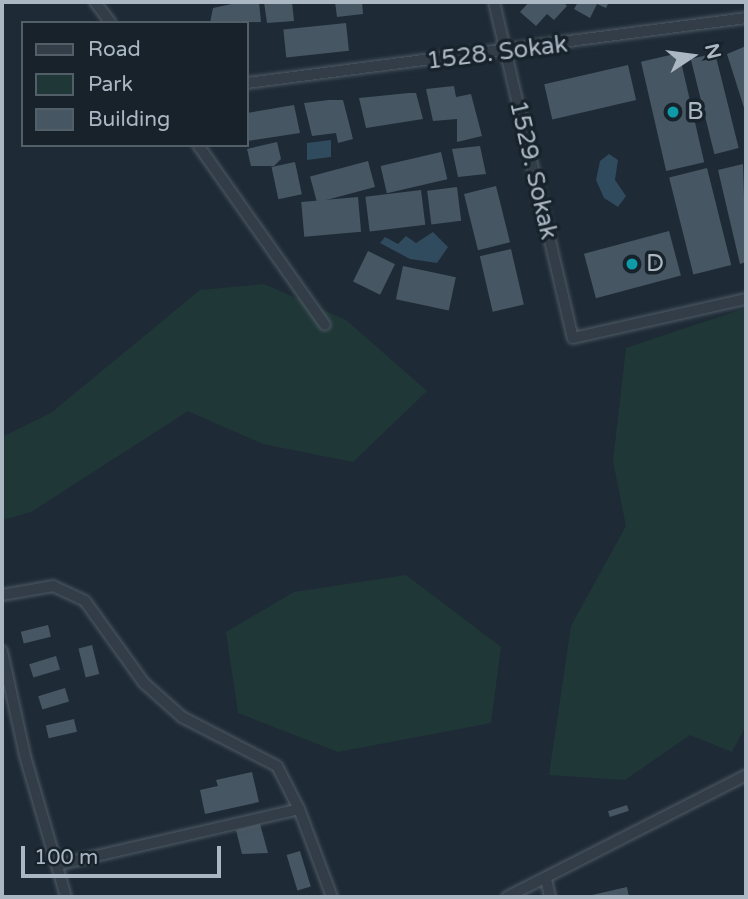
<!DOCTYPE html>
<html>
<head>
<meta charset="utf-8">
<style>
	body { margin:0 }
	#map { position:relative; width:748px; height:899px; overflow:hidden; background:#1e2b36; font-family:"Varela Round",sans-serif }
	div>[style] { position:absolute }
	.green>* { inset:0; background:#203737 }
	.water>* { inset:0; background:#304a5e }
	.building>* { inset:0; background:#465662; transform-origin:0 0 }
	.roads { filter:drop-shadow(0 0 2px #4f5b65) drop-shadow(0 0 2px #4f5b65) }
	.minor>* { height:10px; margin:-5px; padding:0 5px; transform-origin:5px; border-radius:5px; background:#323d47 }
	.dots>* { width:19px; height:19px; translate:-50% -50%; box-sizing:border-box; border:4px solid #17222b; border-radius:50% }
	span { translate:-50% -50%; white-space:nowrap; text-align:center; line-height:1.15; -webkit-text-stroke:7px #17222b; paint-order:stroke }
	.street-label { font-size:24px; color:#abb8c4 }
	.poi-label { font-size:24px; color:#abb8c4 }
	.left { translate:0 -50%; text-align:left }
	.frame { position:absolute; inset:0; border:4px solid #abb8c4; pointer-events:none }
	.legend { position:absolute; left:21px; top:21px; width:228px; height:126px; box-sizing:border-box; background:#17222b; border:2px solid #525e68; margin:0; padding:9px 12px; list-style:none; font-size:21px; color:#abb8c4 }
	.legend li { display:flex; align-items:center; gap:14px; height:35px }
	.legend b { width:35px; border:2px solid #525e68 }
	.north { position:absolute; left:657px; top:21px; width:70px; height:70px; -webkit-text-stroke:5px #17222b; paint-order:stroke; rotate:77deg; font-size:19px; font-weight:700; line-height:28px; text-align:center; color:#abb8c4 }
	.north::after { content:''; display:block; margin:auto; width:24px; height:32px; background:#abb8c4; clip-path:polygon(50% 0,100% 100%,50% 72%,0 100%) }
	.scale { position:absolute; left:21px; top:846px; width:200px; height:32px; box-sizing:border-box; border:4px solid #abb8c4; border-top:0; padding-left:9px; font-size:21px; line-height:24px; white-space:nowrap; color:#abb8c4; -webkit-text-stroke:5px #17222b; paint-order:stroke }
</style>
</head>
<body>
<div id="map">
	<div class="green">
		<i style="clip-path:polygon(264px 284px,346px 320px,427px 391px,353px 462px,263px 444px,188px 411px,31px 512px,2px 520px,2px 437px,51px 413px,200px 290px)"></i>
		<i style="clip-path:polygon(746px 308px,746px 725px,732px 752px,690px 735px,625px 780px,549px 775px,571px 626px,626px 526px,613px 461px,626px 348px)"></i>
		<i style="clip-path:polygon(406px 575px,501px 647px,491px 723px,338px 752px,238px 713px,226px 632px,294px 592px)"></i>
	</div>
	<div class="water">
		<i style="clip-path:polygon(331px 140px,331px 157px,307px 160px,307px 143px)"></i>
		<i style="clip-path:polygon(609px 154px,618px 160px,615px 180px,626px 196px,618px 207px,604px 198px,596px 180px,600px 161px)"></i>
		<i style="clip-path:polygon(433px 232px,448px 247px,437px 263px,410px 259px,380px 243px,385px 237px,398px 244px,406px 236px,416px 243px)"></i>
	</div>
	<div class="building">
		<i style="clip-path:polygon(241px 2px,259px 2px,261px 22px,210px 23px,213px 8px)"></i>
		<i style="clip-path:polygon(264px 2px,292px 2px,294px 21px,267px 23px)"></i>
		<i style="clip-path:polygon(335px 2px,362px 2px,363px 14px,337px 17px)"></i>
		<i style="clip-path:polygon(529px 2px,563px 2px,567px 6px,554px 20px,547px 14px,536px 26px,520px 12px)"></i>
		<i style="clip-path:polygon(578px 2px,609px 2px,606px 8px,597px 4px,590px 18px,574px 9px)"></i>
		<i style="left:346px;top:23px;width:28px;height:63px;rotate:84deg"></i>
		<i style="clip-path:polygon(746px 46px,746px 114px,727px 54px)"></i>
		<i style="left:679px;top:53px;width:112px;height:39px;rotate:77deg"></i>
		<i style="left:715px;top:53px;width:98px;height:25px;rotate:76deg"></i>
		<i style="left:628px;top:65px;width:36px;height:86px;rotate:77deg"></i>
		<i style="clip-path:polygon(454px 86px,456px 97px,471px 94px,482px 136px,457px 142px,457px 119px,433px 121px,426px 89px)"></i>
		<i style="clip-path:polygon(409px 93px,416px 93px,423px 119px,366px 128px,359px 98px)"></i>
		<i style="clip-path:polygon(329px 100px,343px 100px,353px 139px,338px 143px,336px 133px,312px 136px,304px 103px)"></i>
		<i style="clip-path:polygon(294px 105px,300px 133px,247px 141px,247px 113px)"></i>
		<i style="clip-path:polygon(277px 142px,281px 159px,274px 166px,251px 166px,247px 149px)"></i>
		<i style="clip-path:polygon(480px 146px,486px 174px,458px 177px,452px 149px)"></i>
		<i style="left:441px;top:152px;width:28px;height:62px;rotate:77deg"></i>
		<i style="left:368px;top:161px;width:27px;height:60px;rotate:75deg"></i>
		<i style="left:295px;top:162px;width:33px;height:24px;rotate:78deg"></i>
		<i style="clip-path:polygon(743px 164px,746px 262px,740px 264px,718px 170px)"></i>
		<i style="left:707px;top:168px;width:100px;height:39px;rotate:76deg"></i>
		<i style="left:496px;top:186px;width:58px;height:33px;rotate:76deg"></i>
		<i style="left:457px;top:187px;width:34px;height:30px;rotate:83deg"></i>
		<i style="left:421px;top:190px;width:35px;height:56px;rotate:83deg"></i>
		<i style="left:358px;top:197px;width:35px;height:57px;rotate:85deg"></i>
		<i style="left:669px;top:231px;width:46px;height:88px;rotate:75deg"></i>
		<i style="left:511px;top:249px;width:57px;height:32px;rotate:77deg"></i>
		<i style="left:368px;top:251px;width:30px;height:34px;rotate:26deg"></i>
		<i style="left:403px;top:266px;width:54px;height:34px;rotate:12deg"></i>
		<i style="left:48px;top:625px;width:12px;height:28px;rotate:76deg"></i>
		<i style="left:92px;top:645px;width:30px;height:14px;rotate:76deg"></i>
		<i style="left:56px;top:656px;width:14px;height:28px;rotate:73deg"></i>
		<i style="left:65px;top:688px;width:14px;height:28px;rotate:73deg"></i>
		<i style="left:74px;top:719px;width:13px;height:29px;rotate:77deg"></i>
		<i style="clip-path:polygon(252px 772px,259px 802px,205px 814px,200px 790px,218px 786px,216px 780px)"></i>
		<i style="left:627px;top:805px;width:6px;height:20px;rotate:72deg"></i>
		<i style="clip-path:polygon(260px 824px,268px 853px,242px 854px,236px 830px)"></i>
		<i style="left:300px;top:851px;width:37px;height:14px;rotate:73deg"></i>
		<i style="clip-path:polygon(627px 887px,629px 897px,593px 897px,592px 895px)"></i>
	</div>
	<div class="roads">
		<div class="minor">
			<i style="left:95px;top:2px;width:26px;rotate:53deg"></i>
			<i style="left:494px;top:2px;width:345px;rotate:76.8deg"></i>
			<i style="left:573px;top:338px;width:177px;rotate:-12.7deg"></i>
			<i style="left:247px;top:83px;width:503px;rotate:-7.42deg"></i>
			<i style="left:198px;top:145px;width:220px;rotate:54.8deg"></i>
			<i style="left:2px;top:595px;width:52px;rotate:-10deg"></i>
			<i style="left:53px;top:586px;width:35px;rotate:25deg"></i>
			<i style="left:85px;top:601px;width:101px;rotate:54.3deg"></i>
			<i style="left:144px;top:683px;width:51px;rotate:41.8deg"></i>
			<i style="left:182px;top:717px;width:107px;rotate:27.3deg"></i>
			<i style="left:277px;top:766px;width:48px;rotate:62.9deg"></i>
			<i style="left:299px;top:809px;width:94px;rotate:69.4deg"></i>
			<i style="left:2px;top:651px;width:107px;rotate:77.6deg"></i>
			<i style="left:25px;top:756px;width:147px;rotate:73.8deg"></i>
			<i style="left:57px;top:865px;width:248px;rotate:-13deg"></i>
			<i style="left:546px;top:879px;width:18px;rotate:77deg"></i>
			<i style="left:507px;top:897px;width:268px;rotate:-27deg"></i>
		</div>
	</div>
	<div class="dots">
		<i style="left:673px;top:112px;background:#0f9aa8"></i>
		<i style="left:632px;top:264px;background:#0f9aa8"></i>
	</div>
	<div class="street-label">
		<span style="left:497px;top:53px;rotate:-7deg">1528. Sokak</span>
		<span style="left:533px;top:170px;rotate:77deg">1529. Sokak</span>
	</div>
	<div class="poi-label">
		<span class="left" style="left:687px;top:112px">B</span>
		<span class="left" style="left:646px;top:264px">D</span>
	</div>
	<div class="frame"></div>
	<ul class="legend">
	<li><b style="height:9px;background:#323d47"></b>Road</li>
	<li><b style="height:19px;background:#203737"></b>Park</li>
	<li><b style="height:19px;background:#465662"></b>Building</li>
	</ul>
	<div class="north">N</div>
	<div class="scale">100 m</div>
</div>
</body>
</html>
